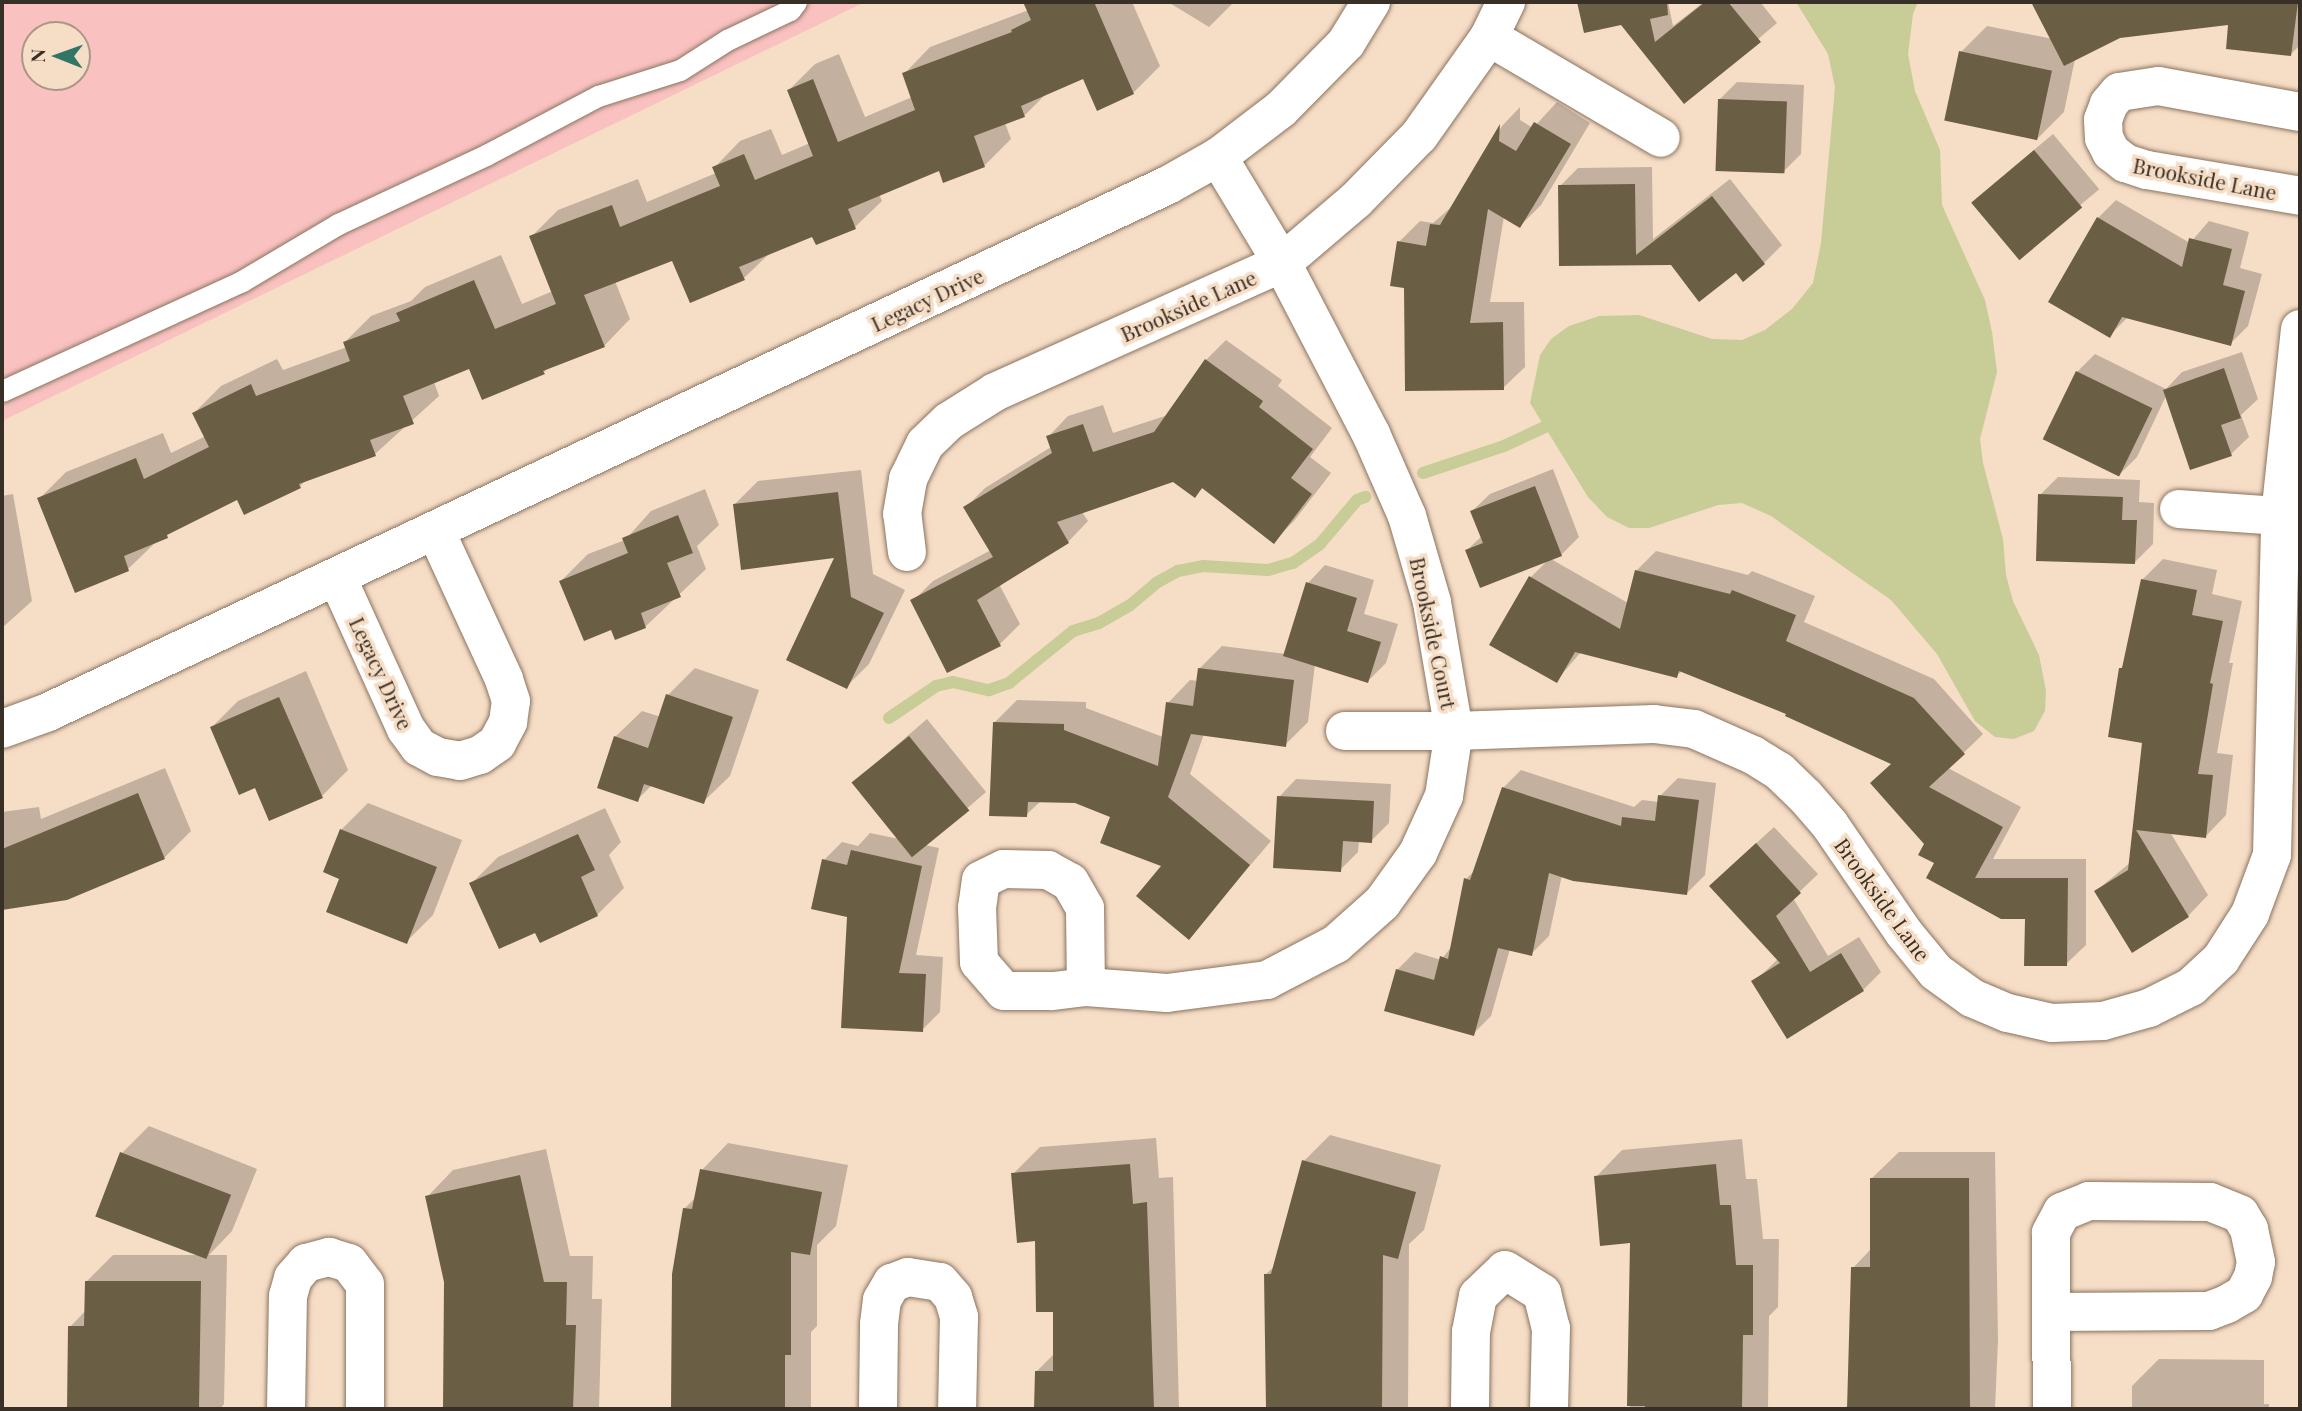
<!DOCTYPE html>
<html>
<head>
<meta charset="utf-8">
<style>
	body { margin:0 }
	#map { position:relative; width:2302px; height:1411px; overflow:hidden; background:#f6ddc6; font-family:"Playfair Display",serif }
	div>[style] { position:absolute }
	.green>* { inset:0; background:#f9c1c0 }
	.water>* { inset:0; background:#c8cc96 }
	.shadow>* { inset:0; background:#0003; transform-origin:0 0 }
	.stream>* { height:12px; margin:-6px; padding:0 6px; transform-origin:6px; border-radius:6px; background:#c8cc96 }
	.building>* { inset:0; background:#6a5f45; transform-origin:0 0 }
	.roads { filter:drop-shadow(0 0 2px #8a7460) drop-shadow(0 0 2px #8a7460) }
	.service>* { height:21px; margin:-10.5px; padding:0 10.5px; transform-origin:10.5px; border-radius:10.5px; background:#fff }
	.minor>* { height:38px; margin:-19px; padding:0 19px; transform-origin:19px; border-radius:19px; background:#fff }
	span { translate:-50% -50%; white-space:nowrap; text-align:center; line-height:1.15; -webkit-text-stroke:7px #f6ddc6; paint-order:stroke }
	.street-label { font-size:21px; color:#382f26 }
	.frame { position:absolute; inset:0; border:4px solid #382f26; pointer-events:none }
	.north { position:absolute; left:21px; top:21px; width:70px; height:70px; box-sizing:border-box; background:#f6ddc6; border:2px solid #aa9786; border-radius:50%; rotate:271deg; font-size:19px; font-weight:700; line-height:28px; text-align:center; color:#382f26 }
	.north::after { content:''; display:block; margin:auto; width:24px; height:32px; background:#317567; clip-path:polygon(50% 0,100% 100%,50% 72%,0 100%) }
</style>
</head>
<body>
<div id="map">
	<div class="green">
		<i style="clip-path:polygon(evenodd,2px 2px,865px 2px,2px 421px,2px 2px,35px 35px,77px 35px,77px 77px,35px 77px,35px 35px)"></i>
	</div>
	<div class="water">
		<i style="clip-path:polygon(1796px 2px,1918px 2px,1913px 14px,1908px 54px,1915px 91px,1940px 150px,1942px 205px,1985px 300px,1992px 332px,1997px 372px,1980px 439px,1983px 463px,2003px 539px,2006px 575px,2013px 601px,2039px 655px,2046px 691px,2045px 711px,2034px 731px,2014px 739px,1995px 737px,1975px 721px,1937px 654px,1891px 600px,1771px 516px,1742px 503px,1718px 505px,1649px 528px,1629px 528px,1607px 517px,1588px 497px,1530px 403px,1540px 355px,1551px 339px,1569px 326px,1599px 316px,1639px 315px,1712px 339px,1742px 340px,1765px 330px,1792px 309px,1813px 283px,1821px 243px,1835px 87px,1828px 54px)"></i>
	</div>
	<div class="shadow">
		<i style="clip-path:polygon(1041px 2px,1132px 2px,1160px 66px,1133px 93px,1084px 77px,1047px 93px,1024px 116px,1005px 123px,1011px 139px,984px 166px,940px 169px,879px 194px,882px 201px,855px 227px,813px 234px,770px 253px,744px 278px,673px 259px,615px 281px,630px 319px,604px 346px,549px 367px,544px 372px,470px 367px,434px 382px,439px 396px,375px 454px,307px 479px,300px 486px,237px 498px,175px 529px,155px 543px,128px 569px,39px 499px,66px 472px,163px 433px,171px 453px,206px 436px,194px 413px,221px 386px,277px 359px,283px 370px,347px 347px,345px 342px,371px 316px,411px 301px,425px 287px,501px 255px,522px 304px,553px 291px,531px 237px,558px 210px,638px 179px,647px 202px,716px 173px,714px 168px,740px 141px,771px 129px,782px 155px,810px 143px,789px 90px,815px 64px,839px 54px,865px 117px,912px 97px,904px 74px,930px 47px,1034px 8px)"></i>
		<i style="clip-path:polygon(1168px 2px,1234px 2px,1209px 27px)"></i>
		<i style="clip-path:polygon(1579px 2px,1668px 2px,1673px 26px,1704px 2px,1760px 2px,1777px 23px,1684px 102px,1622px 23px,1585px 31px)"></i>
		<i style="clip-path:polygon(2033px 2px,2300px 2px,2300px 45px,2291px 54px,2230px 23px,2120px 36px,2075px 59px,2064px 112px,2038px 138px,1961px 52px,1987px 26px,2053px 39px)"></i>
		<i style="clip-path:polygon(1737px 82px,1804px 85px,1801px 154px,1783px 172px,1719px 100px)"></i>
		<i style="clip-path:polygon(1557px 102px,1590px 123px,1541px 205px,1520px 226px,1504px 216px,1490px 302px,1524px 302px,1525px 367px,1503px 388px,1406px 287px,1399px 242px,1420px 221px,1433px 223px,1455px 204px,1502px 126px,1520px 107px,1520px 120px,1533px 128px)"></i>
		<i style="left:2053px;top:134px;width:72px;height:106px;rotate:50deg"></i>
		<i style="clip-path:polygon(1652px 167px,1653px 239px,1730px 179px,1782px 245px,1764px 263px,1736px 271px,1672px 264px,1561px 264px,1560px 186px,1578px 168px)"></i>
		<i style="clip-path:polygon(2116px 200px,2190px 243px,2209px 221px,2249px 232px,2240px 268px,2262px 274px,2248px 326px,2230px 344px,2127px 318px,2109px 336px,2098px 218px)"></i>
		<i style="clip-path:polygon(1226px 340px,1282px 380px,1278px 386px,1332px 428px,1310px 457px,1331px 473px,1294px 521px,1274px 541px,1204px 487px,1195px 495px,1173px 480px,1082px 512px,1088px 521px,1068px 542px,999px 584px,1020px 624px,1000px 644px,913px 601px,933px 581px,991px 550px,965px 508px,985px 488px,1051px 447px,1048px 437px,1068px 416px,1103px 405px,1113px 433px,1168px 415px,1206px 360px)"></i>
		<i style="clip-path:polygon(2242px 352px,2258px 399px,2241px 415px,2249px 437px,2231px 454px,2166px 396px,2137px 457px,2119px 475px,2077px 372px,2095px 354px,2166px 389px,2182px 372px)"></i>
		<i style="clip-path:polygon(1553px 469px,1579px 537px,1561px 555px,1551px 559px,1628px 603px,1636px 571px,1656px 551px,1748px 575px,1752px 571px,1815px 596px,1804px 622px,1934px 679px,1983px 734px,1948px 768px,2021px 807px,1993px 859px,2086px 859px,2086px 945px,2066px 964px,2026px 917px,1937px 862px,1893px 762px,1789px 713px,1682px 671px,1676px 676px,1581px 652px,1556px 681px,1531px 577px,1548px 560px,1467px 550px,1482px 536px,1472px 511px,1490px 494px)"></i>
		<i style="clip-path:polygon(861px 470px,873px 574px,905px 590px,869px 664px,846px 687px,837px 556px,735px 504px,758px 481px)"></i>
		<i style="clip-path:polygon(2058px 477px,2140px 480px,2139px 502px,2154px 503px,2153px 544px,2135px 562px,2040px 495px)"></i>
		<i style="clip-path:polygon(705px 489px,719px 525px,697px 546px,706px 569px,645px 627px,612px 628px,561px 581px,588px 554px,625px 540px,651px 511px)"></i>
		<i style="clip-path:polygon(13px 494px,32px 601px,2px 628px,2px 496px)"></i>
		<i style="clip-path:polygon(2163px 559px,2217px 570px,2212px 594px,2242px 601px,2229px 663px,2233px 663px,2217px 753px,2233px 755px,2226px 815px,2206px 836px,2170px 832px,2208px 895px,2188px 916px,2096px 891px,2131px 862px,2144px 742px,2121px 668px,2125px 664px,2142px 580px)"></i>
		<i style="clip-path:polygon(1325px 565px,1374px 580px,1364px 614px,1398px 624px,1386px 663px,1368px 681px,1315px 664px,1308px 722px,1285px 745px,1204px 734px,1190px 774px,1271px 841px,1189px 937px,1164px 865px,1112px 816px,1076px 802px,1041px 801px,1026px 815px,994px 723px,1017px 700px,1086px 702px,1086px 708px,1163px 737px,1168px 703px,1190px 680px,1198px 681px,1200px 668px,1222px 646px,1286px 654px,1308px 583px)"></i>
		<i style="clip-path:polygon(695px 668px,759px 690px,730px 776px,703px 802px,652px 785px,637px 800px,615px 737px,642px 711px,661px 717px,668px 695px)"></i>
		<i style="clip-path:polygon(306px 671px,348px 770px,322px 796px,256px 786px,212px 727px,238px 701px)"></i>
		<i style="clip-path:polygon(927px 719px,986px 792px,925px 845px,939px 848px,916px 955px,943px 957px,940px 1012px,922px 1030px,848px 915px,824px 860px,842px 842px,858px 846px,870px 833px,899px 839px,854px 782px)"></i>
		<i style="clip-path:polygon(165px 768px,191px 831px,164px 858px,66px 898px,2px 908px,2px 812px,39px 807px,41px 819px)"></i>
		<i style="clip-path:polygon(1521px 770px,1634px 807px,1642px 800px,1659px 802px,1660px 796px,1678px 778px,1716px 783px,1705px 875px,1687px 893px,1562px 875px,1549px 936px,1531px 954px,1510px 949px,1491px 1016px,1473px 1034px,1397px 970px,1415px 952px,1441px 960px,1452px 946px,1466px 879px,1475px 870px,1503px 788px)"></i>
		<i style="clip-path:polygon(1296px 779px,1391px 784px,1389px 823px,1371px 841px,1359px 840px,1358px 852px,1340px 870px,1279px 797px)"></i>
		<i style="clip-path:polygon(368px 803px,462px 840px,433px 915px,407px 941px,341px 878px,341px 830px)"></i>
		<i style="clip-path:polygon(605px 808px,621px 842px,609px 855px,624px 888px,597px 915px,536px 931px,471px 884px,498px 857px)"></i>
		<i style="clip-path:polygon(1774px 827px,1818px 874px,1793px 898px,1828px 956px,1859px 937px,1881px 972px,1863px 990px,1754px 982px,1778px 959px,1729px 868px)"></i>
		<i style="clip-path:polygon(149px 1126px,257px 1169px,232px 1231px,209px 1255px,227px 1255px,224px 1404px,220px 1409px,68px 1409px,70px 1327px,86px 1310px,86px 1282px,113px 1255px,198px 1255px,98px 1215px,122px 1153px)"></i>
		<i style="clip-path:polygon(1330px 1135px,1441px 1165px,1424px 1230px,1409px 1244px,1408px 1409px,1267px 1409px,1266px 1274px,1276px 1265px,1304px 1161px)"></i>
		<i style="clip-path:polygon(1156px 1138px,1159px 1178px,1173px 1177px,1179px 1409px,1036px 1409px,1036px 1372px,1055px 1353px,1055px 1310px,1037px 1239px,1013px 1174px,1040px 1147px)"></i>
		<i style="clip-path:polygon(1742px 1139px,1746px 1179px,1757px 1179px,1763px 1239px,1779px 1239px,1778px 1307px,1769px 1316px,1768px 1409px,1630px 1409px,1632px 1241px,1596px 1177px,1622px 1150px)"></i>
		<i style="clip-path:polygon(728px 1143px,848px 1165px,836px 1226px,817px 1245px,817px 1326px,811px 1332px,811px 1409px,673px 1409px,674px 1274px,685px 1208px,696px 1197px,702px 1170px)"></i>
		<i style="clip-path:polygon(546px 1149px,570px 1256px,593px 1256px,592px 1299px,602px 1299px,599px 1409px,445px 1409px,446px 1282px,427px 1197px,453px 1170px)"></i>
		<i style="clip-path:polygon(1899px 1152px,1995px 1152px,1998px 1340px,1995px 1409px,1844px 1409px,1849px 1404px,1853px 1268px,1872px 1248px,1872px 1178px)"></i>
		<i style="clip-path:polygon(2159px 1359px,2264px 1360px,2264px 1404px,2269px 1404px,2269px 1409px,2132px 1409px,2132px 1386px)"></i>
	</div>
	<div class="stream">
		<i style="left:1423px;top:473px;width:85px;rotate:-18.4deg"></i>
		<i style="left:1504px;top:446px;width:45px;rotate:-24.9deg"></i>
		<i style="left:889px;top:718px;width:57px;rotate:-34.2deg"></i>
		<i style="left:936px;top:686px;width:17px;rotate:-13deg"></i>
		<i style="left:953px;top:682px;width:37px;rotate:13deg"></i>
		<i style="left:989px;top:690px;width:21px;rotate:-19deg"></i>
		<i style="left:1009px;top:683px;width:82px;rotate:-39.1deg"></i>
		<i style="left:1073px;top:631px;width:27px;rotate:-17deg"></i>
		<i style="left:1099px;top:623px;width:34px;rotate:-30deg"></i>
		<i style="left:1129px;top:606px;width:35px;rotate:-40deg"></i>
		<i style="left:1156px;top:583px;width:25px;rotate:-29deg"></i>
		<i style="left:1178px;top:571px;width:25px;rotate:-11deg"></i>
		<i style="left:1203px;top:566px;width:65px;rotate:3.5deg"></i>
		<i style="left:1268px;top:570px;width:26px;rotate:-16deg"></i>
		<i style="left:1293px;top:563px;width:33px;rotate:-35deg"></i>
		<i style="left:1320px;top:544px;width:57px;rotate:-49.9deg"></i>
		<i style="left:1357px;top:500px;width:9px;rotate:-21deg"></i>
	</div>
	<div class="building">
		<i style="clip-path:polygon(1023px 2px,1094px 2px,1134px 94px,1097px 111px,1083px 79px,1021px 106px,1025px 117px,974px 136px,985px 167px,943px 183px,939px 171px,848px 209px,856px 229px,816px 245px,812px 237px,739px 267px,745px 280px,690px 303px,672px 261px,584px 295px,605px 347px,543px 371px,545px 374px,482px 400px,469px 369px,403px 396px,414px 424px,370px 440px,376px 456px,299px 484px,301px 488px,244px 515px,237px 500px,167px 535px,168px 538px,124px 556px,129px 571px,75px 593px,37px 498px,136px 458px,144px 479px,209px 447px,192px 413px,251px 384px,256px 396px,350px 361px,343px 342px,400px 321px,396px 313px,474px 280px,495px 329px,556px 304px,529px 236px,612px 205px,620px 227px,720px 186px,712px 167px,744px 154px,755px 180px,813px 156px,787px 90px,813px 79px,838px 142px,915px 110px,902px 73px,1012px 32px,1011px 30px,1031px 20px)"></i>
		<i style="clip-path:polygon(1577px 2px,1667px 2px,1668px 15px,1650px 19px,1655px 42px,1705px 2px,1728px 2px,1761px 42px,1684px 104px,1621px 25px,1584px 33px)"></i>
		<i style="clip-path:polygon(2031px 2px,2298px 2px,2291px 56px,2226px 49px,2228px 25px,2120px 38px,2064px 66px)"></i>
		<i style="left:1959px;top:51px;width:95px;height:71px;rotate:12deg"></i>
		<i style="left:1718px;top:99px;width:69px;height:72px;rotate:2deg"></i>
		<i style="clip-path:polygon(1534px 122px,1571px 144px,1520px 228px,1488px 209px,1470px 323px,1503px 322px,1504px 390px,1405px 391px,1404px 288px,1390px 286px,1397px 241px,1426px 246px,1430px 224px,1440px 225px,1500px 124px,1499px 141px,1516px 151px)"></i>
		<i style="left:2034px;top:150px;width:75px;height:82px;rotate:50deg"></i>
		<i style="clip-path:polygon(1635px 184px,1636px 255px,1712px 196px,1765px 264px,1743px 282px,1736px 273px,1699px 302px,1671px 265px,1559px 266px,1558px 185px)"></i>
		<i style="clip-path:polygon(2097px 217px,2182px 267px,2189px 238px,2232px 249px,2223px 285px,2245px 291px,2231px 346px,2122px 317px,2110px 338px,2048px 302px)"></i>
		<i style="clip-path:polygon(1205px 359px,1263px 401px,1259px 407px,1313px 449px,1291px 478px,1312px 494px,1274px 544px,1202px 488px,1195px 498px,1173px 482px,1057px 522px,1069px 543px,977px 600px,1001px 646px,947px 673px,910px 600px,993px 557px,963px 507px,1052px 453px,1046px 436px,1083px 424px,1093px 452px,1154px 432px)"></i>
		<i style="clip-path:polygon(2224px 368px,2241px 418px,2221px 425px,2232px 456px,2190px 470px,2163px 390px)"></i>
		<i style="left:2076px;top:371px;width:85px;height:76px;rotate:26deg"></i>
		<i style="clip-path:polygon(1535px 486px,1562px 556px,1480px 588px,1465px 550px,1483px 543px,1470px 511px)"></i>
		<i style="clip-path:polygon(838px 492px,851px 597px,884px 613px,847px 689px,786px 660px,834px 558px,741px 570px,733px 504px)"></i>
		<i style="clip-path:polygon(2038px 494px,2123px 497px,2122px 520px,2137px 520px,2135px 564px,2036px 561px)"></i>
		<i style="clip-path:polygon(678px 515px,693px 553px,667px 563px,681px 597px,641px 613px,646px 628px,615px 640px,611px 630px,584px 641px,559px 581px,628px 553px,622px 538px)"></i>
		<i style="clip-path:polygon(1635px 570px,1730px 594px,1732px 590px,1796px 615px,1786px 641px,1914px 698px,1965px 754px,1929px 787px,2003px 827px,1975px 878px,2068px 878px,2067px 966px,2024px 966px,2025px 919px,2001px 919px,1926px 878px,1934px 863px,1918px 855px,1924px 844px,1870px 783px,1891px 764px,1785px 716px,1786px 714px,1679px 671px,1677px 678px,1575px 652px,1557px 683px,1489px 645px,1529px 576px,1620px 629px)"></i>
		<i style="clip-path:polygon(2141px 579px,2197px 590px,2192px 615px,2223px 621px,2210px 683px,2213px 684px,2198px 774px,2213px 775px,2206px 838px,2136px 830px,2189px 917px,2132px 953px,2094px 891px,2128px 870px,2142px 743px,2108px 737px,2119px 668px,2122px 668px)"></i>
		<i style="clip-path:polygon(1306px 582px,1357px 598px,1347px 631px,1381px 642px,1368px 683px,1283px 656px)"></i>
		<i style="clip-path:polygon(1198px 668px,1294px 680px,1286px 747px,1191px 734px,1168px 797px,1250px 865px,1189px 940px,1136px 896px,1161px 866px,1100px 843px,1110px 817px,1075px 803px,1028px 802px,1027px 817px,989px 816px,993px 722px,1064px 724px,1064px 730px,1158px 766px,1166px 702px,1193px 706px)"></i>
		<i style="clip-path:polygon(666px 694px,733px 717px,704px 804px,644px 784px,638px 802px,597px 788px,614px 736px,648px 748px)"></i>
		<i style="clip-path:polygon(279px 697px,323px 798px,269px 821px,255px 788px,239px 795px,210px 727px)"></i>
		<i style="left:909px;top:736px;width:96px;height:74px;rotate:51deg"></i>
		<i style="clip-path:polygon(1502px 787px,1621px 826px,1622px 817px,1655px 821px,1658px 795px,1699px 800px,1687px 895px,1573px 881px,1549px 873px,1532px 956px,1498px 948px,1474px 1036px,1384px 1011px,1396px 969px,1434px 980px,1440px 956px,1448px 959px,1464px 878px,1470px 880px)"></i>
		<i style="clip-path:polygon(138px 793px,165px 859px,67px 900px,2px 910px,2px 849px)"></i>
		<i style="clip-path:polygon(1277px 796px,1374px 801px,1372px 843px,1343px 841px,1341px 872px,1273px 868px)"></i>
		<i style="clip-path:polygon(340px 829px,437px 867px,407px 944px,326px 912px,339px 879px,323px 872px)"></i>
		<i style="clip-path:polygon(578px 834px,595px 870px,581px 877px,598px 916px,540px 943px,535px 933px,499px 949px,469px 883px)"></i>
		<i style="clip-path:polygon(1756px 843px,1801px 893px,1776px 916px,1810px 972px,1841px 953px,1864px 991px,1787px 1039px,1751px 981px,1780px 963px,1709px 886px)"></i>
		<i style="clip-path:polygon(851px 850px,922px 866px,899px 973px,926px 974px,923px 1032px,841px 1028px,847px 917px,811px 909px,822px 859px,847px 865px)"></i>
		<i style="left:120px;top:1152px;width:119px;height:69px;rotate:21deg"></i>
		<i style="clip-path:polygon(1302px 1160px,1416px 1192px,1398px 1259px,1383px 1255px,1382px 1409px,1266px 1409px,1264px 1274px,1271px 1274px)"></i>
		<i style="clip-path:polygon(1130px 1164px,1133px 1204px,1147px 1202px,1154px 1409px,1034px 1409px,1035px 1371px,1053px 1371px,1053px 1312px,1036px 1312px,1035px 1241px,1017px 1243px,1011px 1173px)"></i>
		<i style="clip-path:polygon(1716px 1164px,1720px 1205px,1731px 1205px,1736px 1265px,1753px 1265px,1753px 1335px,1743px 1335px,1742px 1409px,1645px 1409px,1645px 1406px,1627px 1406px,1630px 1243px,1600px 1246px,1594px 1176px)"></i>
		<i style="clip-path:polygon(700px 1169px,822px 1192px,810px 1255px,791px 1252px,791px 1355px,785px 1355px,785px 1409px,671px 1409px,672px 1274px,683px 1208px,692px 1209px)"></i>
		<i style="clip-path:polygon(520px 1175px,544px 1282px,567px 1282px,566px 1325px,576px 1325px,573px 1409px,443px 1409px,444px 1282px,425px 1196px)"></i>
		<i style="clip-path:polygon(1870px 1178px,1969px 1178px,1970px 1409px,1847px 1409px,1851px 1267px,1870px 1267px)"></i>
		<i style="clip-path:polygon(85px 1281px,201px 1281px,199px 1409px,67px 1409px,68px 1326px,84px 1326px)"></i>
	</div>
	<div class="roads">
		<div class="service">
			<i style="left:2px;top:391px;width:264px;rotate:-24.6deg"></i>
			<i style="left:242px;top:281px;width:112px;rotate:-30.7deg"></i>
			<i style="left:338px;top:224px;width:163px;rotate:-25deg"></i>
			<i style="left:486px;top:155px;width:127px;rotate:-27.8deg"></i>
			<i style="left:598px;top:96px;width:86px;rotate:-17.6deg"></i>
			<i style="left:680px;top:70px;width:56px;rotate:-32.6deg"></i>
			<i style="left:727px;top:40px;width:70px;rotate:-25.5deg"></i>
			<i style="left:790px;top:10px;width:10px;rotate:-53deg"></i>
		</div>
		<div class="minor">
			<i style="left:1489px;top:37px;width:199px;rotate:30.4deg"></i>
			<i style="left:2300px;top:112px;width:144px;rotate:-169.6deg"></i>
			<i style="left:2158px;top:86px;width:39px;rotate:171deg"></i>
			<i style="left:2119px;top:92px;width:16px;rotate:130deg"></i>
			<i style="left:2109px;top:104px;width:17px;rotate:111deg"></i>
			<i style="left:2103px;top:120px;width:18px;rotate:87deg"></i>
			<i style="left:2104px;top:138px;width:16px;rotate:63deg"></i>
			<i style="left:2111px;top:152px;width:18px;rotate:38deg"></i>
			<i style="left:2125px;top:163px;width:23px;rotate:18deg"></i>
			<i style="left:2147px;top:170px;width:155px;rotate:9.6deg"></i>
			<i style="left:2179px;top:509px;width:101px;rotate:4deg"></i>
			<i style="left:907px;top:552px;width:38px;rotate:-97deg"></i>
			<i style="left:902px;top:514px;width:36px;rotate:-80deg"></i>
			<i style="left:908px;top:479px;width:39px;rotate:-64deg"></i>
			<i style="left:925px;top:444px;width:33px;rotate:-44deg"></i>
			<i style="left:949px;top:421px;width:54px;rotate:-32.2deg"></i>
			<i style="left:995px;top:392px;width:315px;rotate:-24.2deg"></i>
			<i style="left:1282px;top:263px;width:97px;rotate:-40.4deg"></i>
			<i style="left:1356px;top:200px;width:90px;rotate:-45.5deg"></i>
			<i style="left:1419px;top:136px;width:121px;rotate:-54.7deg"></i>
			<i style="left:1489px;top:37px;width:39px;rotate:-64deg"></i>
			<i style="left:337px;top:577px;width:167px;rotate:65.6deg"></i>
			<i style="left:406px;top:729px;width:22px;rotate:54deg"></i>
			<i style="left:419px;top:747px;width:21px;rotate:28deg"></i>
			<i style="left:438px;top:757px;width:22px;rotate:10deg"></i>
			<i style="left:460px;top:761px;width:21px;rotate:-17deg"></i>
			<i style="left:480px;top:755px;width:21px;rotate:-35deg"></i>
			<i style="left:497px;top:743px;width:24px;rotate:-62deg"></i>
			<i style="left:508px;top:722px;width:21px;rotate:-82deg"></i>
			<i style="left:511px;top:701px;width:23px;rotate:-108deg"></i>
			<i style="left:504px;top:679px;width:164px;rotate:-114.8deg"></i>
			<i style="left:2px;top:729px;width:47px;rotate:-20deg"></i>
			<i style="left:46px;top:713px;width:1240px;rotate:-25.2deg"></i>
			<i style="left:1168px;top:185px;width:57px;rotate:-29.2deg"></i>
			<i style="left:1218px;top:157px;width:79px;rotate:-37.3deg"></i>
			<i style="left:1281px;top:109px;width:93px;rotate:-45.4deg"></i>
			<i style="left:1346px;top:43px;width:48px;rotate:-58.6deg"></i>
			<i style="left:1345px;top:731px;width:109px"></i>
			<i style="left:1454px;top:731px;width:200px;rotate:-2deg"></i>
			<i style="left:1654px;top:724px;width:40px;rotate:7.1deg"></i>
			<i style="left:1694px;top:729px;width:64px;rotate:23.8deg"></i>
			<i style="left:1753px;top:755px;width:31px;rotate:32deg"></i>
			<i style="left:1779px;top:771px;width:36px;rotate:44deg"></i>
			<i style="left:1805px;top:796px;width:38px;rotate:49deg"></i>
			<i style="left:1830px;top:825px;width:131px;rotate:55.6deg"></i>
			<i style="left:1904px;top:933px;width:50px;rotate:50.6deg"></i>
			<i style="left:1936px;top:972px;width:44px;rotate:35.8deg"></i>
			<i style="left:1972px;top:998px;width:39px;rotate:23deg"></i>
			<i style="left:2008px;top:1013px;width:45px;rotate:12.8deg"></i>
			<i style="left:2052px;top:1023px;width:51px;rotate:-2.2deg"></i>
			<i style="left:2103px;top:1021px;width:48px;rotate:-15.8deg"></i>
			<i style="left:2149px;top:1008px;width:47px;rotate:-26.6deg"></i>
			<i style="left:2191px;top:987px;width:41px;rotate:-43deg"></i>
			<i style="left:2221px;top:959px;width:54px;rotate:-57.2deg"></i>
			<i style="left:2250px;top:914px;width:63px;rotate:-69.6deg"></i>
			<i style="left:2272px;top:855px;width:339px;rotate:-88.6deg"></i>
			<i style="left:2280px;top:516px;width:188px;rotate:-83.9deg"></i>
			<i style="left:1086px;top:987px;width:35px;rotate:173deg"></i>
			<i style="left:1051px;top:991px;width:47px;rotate:180deg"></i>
			<i style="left:1004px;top:991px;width:38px;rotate:-131deg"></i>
			<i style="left:979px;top:962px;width:54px;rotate:-92.1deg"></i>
			<i style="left:977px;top:908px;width:28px;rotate:-82deg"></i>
			<i style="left:981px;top:880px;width:25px;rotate:-26deg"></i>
			<i style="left:1004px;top:869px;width:44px;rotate:1.3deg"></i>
			<i style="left:1048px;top:870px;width:25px;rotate:29deg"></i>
			<i style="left:1070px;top:882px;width:30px;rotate:60deg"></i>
			<i style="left:1085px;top:908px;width:79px;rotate:89.3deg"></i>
			<i style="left:1086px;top:987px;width:81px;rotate:4.2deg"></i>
			<i style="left:1167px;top:993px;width:101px;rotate:-7.4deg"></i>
			<i style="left:1267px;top:980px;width:78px;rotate:-27.6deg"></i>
			<i style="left:1336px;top:944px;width:62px;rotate:-41.7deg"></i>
			<i style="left:1382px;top:903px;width:62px;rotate:-54.2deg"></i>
			<i style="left:1418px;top:853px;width:63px;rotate:-65.5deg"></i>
			<i style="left:1444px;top:796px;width:66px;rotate:-81.3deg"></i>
			<i style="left:1454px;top:731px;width:131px;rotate:-99.7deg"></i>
			<i style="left:1432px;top:602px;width:90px;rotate:-106.2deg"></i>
			<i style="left:1407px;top:516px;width:90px;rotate:-113.7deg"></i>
			<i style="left:1371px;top:434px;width:193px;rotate:-117.5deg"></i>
			<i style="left:1282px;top:263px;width:124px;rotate:-121.1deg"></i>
			<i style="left:2051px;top:1312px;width:158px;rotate:-0.4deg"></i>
			<i style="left:2209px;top:1311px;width:19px;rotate:-21deg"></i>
			<i style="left:2227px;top:1304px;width:20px;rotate:-30deg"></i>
			<i style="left:2244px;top:1294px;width:19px;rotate:-62deg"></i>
			<i style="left:2253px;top:1277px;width:15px;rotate:-79deg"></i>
			<i style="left:2256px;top:1262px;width:34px;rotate:-102deg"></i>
			<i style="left:2249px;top:1229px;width:17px;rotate:-121deg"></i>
			<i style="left:2240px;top:1214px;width:32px;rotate:-158deg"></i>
			<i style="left:2210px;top:1202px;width:121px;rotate:-179.5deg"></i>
			<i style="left:2089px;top:1201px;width:29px;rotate:158deg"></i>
			<i style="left:2062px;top:1212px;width:24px;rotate:118deg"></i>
			<i style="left:2051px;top:1233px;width:79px;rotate:90deg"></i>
			<i style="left:2051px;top:1312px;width:97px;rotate:89.4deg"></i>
			<i style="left:286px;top:1409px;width:113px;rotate:-89deg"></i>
			<i style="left:288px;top:1296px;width:19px;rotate:-74deg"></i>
			<i style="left:293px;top:1278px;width:20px;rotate:-49deg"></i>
			<i style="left:306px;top:1263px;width:24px;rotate:-15deg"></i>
			<i style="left:329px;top:1257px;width:21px;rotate:17deg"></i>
			<i style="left:349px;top:1263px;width:26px;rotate:53deg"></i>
			<i style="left:365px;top:1284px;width:125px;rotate:90deg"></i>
			<i style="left:878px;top:1409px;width:85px;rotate:-89.3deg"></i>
			<i style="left:879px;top:1324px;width:24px;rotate:-83deg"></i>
			<i style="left:882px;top:1300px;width:20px;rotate:-60deg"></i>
			<i style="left:892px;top:1283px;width:17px;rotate:-21deg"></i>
			<i style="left:908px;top:1277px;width:32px;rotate:9deg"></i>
			<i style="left:940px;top:1282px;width:20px;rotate:49deg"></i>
			<i style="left:953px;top:1297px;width:21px;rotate:73deg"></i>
			<i style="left:959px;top:1317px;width:92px;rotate:91.2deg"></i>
			<i style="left:1470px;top:1409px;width:77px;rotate:-89.3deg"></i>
			<i style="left:1471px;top:1332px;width:37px;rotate:-79deg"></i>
			<i style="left:1478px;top:1296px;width:37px;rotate:-44deg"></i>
			<i style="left:1505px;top:1270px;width:44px;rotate:31.9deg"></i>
			<i style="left:1542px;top:1293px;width:36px;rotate:76deg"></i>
			<i style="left:1551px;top:1328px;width:81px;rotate:91.4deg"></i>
		</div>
	</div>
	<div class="street-label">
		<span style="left:2205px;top:178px;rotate:11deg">Brookside Lane</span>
		<span style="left:927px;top:299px;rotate:-25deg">Legacy Drive</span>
		<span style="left:1188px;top:305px;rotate:-24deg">Brookside Lane</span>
		<span style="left:1434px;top:633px;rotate:78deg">Brookside Court</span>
		<span style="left:382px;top:673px;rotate:65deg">Legacy Drive</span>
		<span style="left:1883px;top:899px;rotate:54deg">Brookside Lane</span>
	</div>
	<div class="frame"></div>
	<div class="north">N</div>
</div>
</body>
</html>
